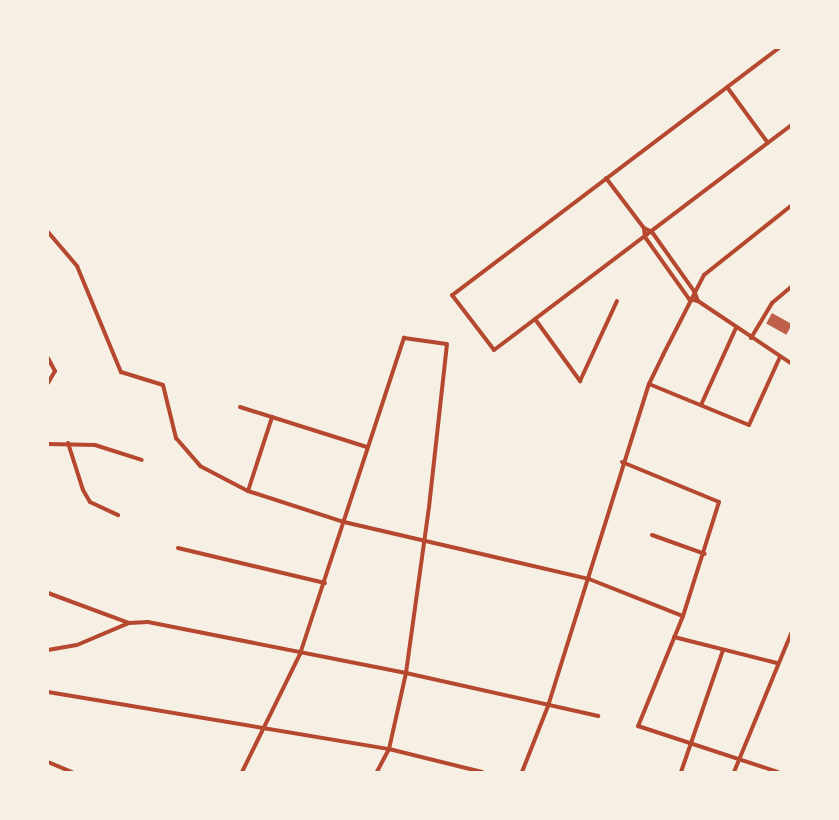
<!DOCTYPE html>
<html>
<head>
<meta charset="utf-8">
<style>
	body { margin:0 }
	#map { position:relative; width:839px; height:820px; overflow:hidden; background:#f6efe4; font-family:"Varela Round",sans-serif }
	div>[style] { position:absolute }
	.building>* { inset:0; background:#bf614a; transform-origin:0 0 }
	.minor>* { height:4px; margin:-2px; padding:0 2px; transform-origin:2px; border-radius:2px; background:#b5482f }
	span { translate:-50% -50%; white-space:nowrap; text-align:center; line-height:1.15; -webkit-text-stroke:4px #f6efe4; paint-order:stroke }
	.frame { position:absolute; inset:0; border:49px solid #f6efe4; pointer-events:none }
</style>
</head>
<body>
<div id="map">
	<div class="building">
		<i style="left:772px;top:313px;width:23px;height:12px;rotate:29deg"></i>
	</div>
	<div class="minor">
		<i style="left:779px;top:48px;width:410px;rotate:142.9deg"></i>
		<i style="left:452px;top:295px;width:69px;rotate:52.6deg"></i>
		<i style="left:494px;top:350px;width:373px;rotate:-37.1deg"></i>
		<i style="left:727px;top:87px;width:69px;rotate:53.8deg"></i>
		<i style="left:606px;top:178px;width:63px;rotate:52.8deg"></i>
		<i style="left:644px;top:228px;width:9px;rotate:27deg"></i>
		<i style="left:652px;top:232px;width:72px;rotate:54.6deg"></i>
		<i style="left:694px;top:291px;width:11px;rotate:68deg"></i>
		<i style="left:644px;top:228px;width:9px;rotate:84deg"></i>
		<i style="left:645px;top:237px;width:76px;rotate:54.6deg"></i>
		<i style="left:689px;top:299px;width:9px;rotate:13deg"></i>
		<i style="left:698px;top:301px;width:113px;rotate:33.8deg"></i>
		<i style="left:48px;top:232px;width:45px;rotate:49.5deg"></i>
		<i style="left:77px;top:266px;width:115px;rotate:67.5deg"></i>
		<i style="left:121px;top:372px;width:44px;rotate:17.2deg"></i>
		<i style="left:163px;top:385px;width:55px;rotate:76.2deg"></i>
		<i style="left:176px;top:438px;width:37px;rotate:49deg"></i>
		<i style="left:200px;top:466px;width:54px;rotate:27.5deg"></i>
		<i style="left:248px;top:491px;width:101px;rotate:17.9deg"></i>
		<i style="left:344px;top:522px;width:252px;rotate:13.1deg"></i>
		<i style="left:589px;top:579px;width:101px;rotate:21.5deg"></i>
		<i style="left:535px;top:319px;width:77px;rotate:54deg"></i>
		<i style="left:580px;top:381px;width:88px;rotate:-65.2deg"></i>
		<i style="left:751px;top:338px;width:41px;rotate:-59deg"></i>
		<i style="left:772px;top:303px;width:26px;rotate:-40deg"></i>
		<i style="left:48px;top:358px;width:15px;rotate:62deg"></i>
		<i style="left:55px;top:371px;width:14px;rotate:120deg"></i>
		<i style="left:649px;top:384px;width:108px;rotate:22.3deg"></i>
		<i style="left:749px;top:425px;width:75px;rotate:-65.5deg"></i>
		<i style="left:701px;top:405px;width:85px;rotate:-65.6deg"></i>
		<i style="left:240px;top:407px;width:133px;rotate:17.5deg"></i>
		<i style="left:68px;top:443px;width:49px;rotate:72.3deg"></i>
		<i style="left:83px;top:490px;width:14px;rotate:60deg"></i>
		<i style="left:90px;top:502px;width:31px;rotate:25deg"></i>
		<i style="left:48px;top:444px;width:47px;rotate:1.2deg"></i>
		<i style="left:95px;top:445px;width:49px;rotate:17.7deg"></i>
		<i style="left:622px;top:462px;width:105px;rotate:22.4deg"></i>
		<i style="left:719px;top:502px;width:120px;rotate:107.5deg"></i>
		<i style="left:683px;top:616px;width:119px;rotate:112.2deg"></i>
		<i style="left:638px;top:726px;width:147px;rotate:18.2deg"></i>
		<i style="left:248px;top:491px;width:78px;rotate:-72deg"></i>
		<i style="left:652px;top:535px;width:56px;rotate:19.7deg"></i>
		<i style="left:178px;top:548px;width:151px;rotate:13.4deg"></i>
		<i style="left:48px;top:593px;width:86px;rotate:20.3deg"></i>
		<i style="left:129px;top:623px;width:19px;rotate:-3deg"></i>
		<i style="left:148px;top:622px;width:263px;rotate:11.2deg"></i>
		<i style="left:406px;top:673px;width:197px;rotate:12.6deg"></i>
		<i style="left:674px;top:637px;width:106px;rotate:14.2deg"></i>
		<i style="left:48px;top:650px;width:29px;rotate:-10deg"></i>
		<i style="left:77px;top:645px;width:56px;rotate:-22.9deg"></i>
		<i style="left:48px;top:692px;width:346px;rotate:9.5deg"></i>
		<i style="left:389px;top:749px;width:96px;rotate:13.9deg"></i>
		<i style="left:48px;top:762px;width:26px;rotate:23deg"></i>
		<i style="left:242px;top:772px;width:131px;rotate:-63.8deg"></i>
		<i style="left:300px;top:654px;width:333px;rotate:-71.8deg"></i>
		<i style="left:404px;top:338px;width:43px;rotate:7.9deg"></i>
		<i style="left:447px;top:344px;width:164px;rotate:96.3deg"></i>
		<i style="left:429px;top:507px;width:168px;rotate:97.9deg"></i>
		<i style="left:406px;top:673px;width:78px;rotate:102.6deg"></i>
		<i style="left:389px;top:749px;width:26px;rotate:118deg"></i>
		<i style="left:522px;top:772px;width:71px;rotate:-68.5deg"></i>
		<i style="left:548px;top:706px;width:337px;rotate:-72.6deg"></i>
		<i style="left:649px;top:384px;width:32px;rotate:-64deg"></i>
		<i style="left:663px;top:355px;width:90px;rotate:-62.9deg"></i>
		<i style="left:704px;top:275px;width:112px;rotate:-38.5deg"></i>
		<i style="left:681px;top:772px;width:129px;rotate:-71deg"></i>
		<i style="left:734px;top:772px;width:152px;rotate:-67.6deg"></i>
	</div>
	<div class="frame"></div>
</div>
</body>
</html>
